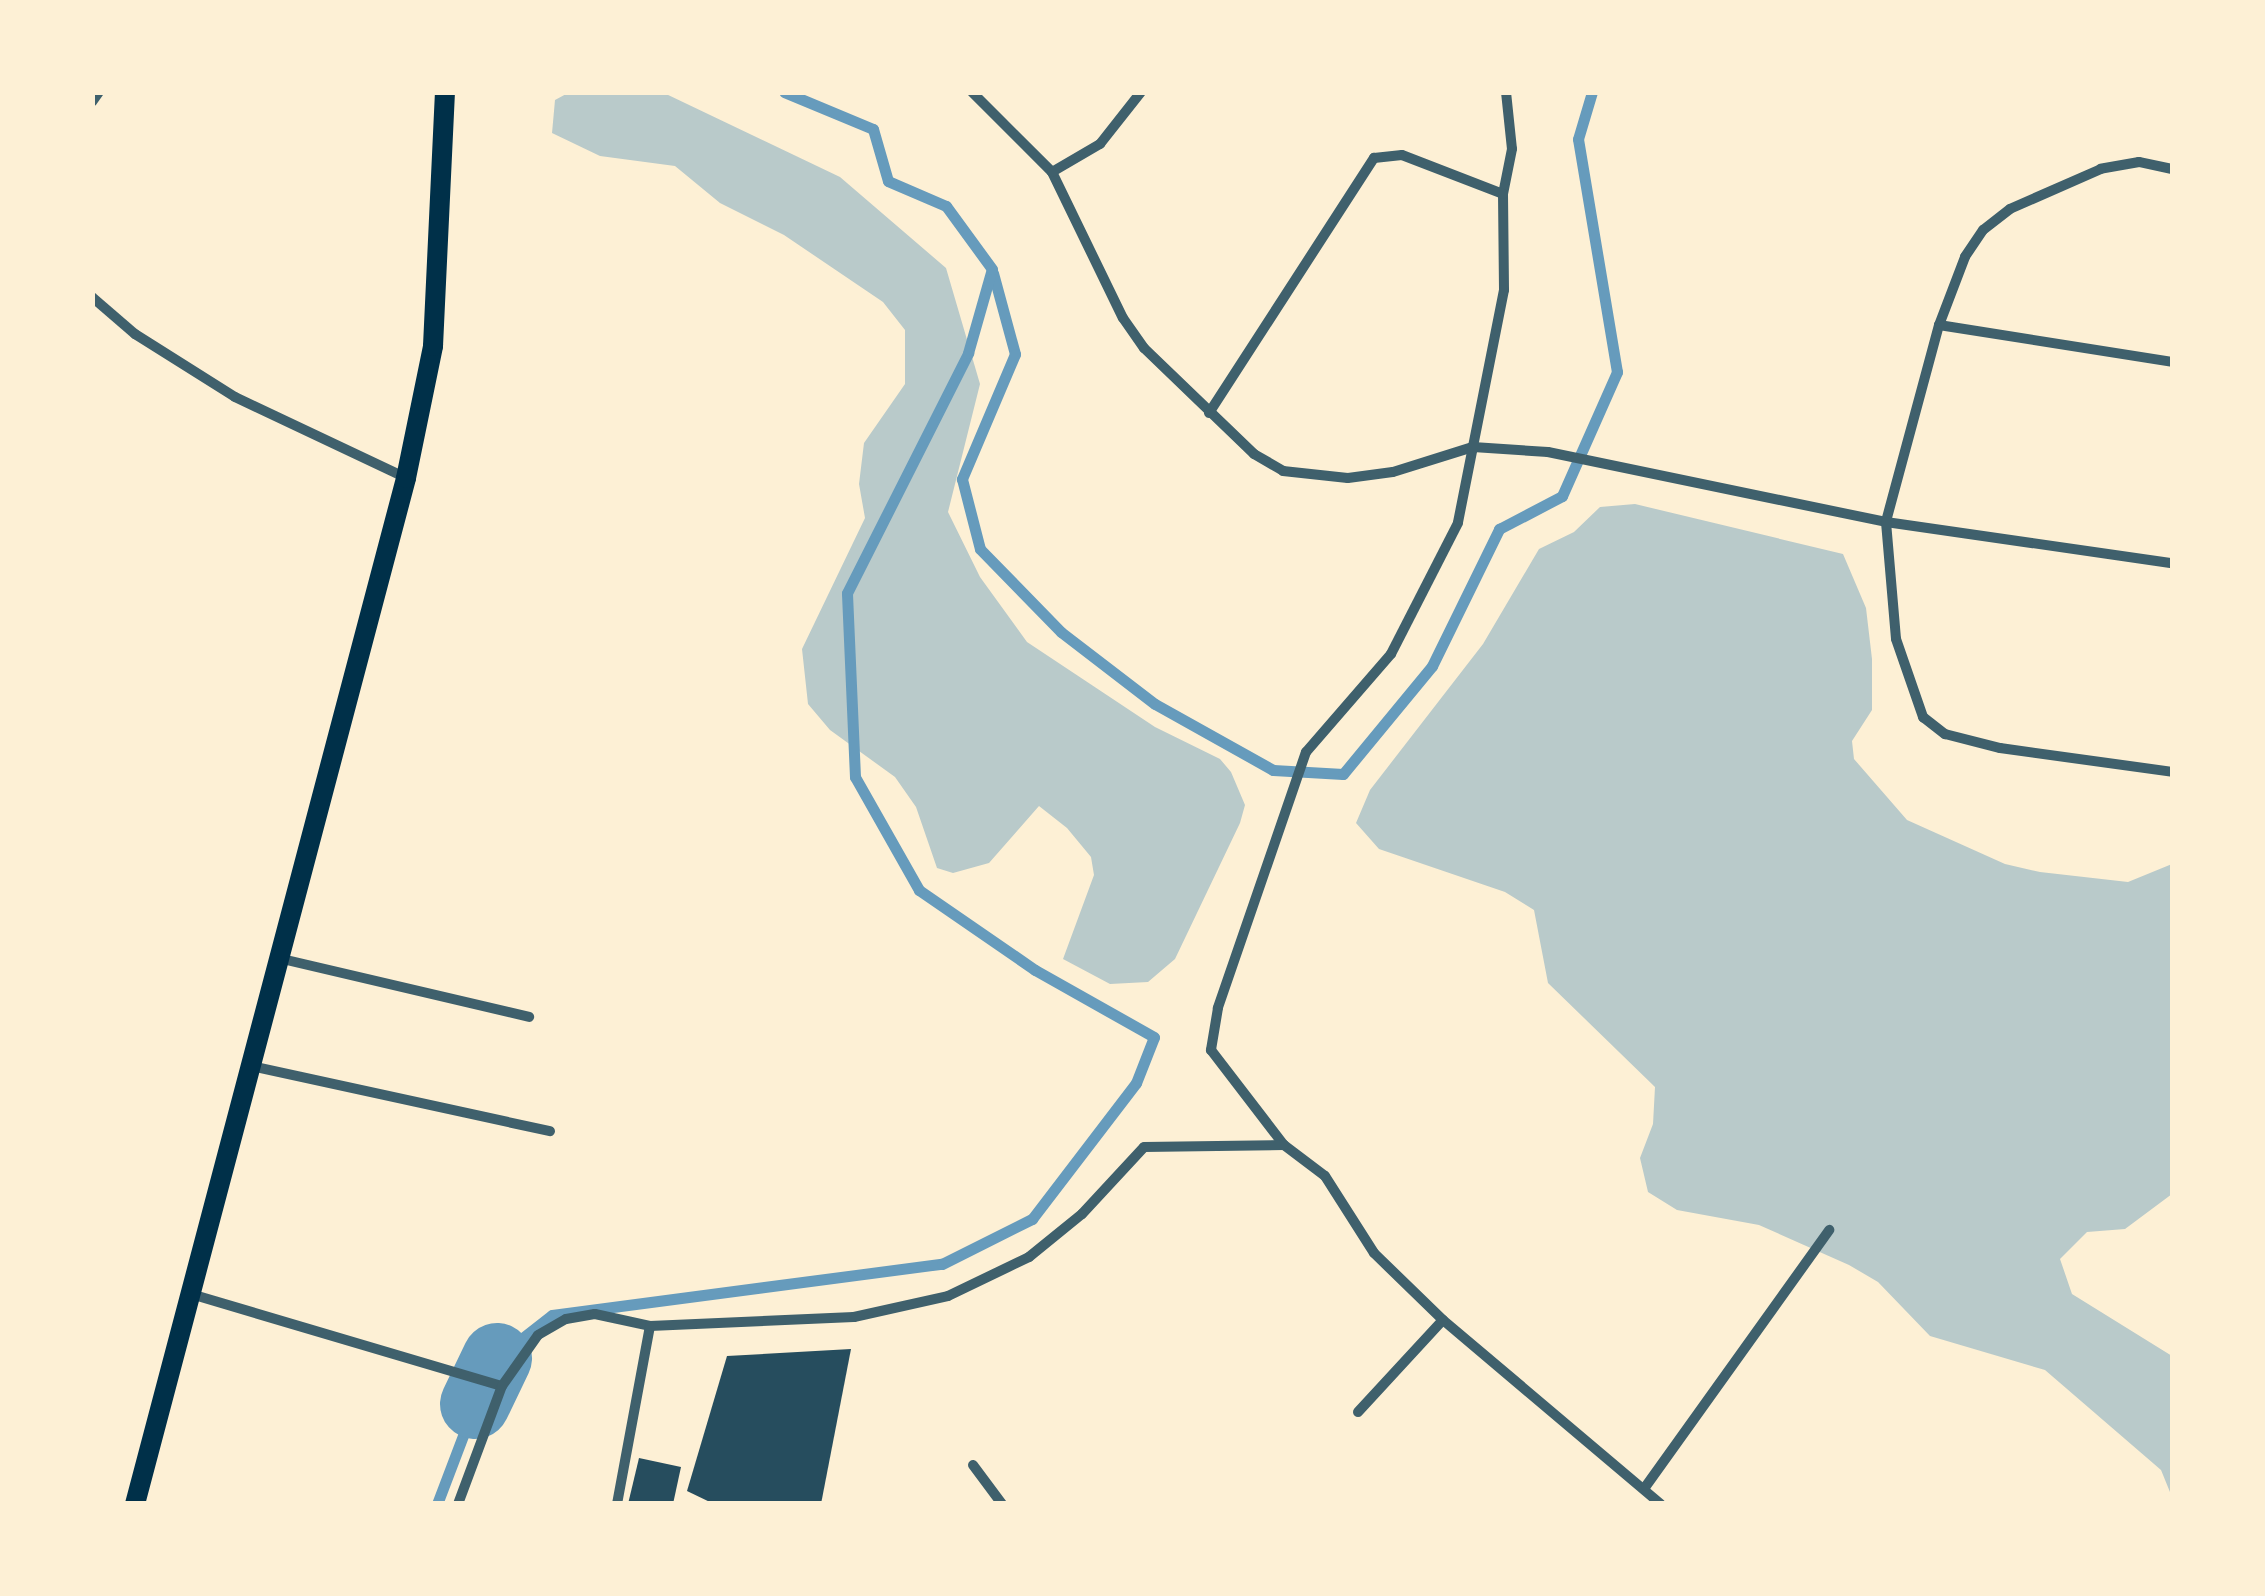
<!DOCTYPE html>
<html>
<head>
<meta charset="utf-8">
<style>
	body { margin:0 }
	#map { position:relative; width:2265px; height:1596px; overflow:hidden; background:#fdf0d5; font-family:Signika,sans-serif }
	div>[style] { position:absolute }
	.green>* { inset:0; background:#b9caca }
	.stream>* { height:11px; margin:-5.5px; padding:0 5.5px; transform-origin:5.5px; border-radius:5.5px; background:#669bbc }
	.river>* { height:70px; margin:-35px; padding:0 35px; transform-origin:35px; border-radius:35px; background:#669bbc }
	.building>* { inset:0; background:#264d5e }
	.minor>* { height:10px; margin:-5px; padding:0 5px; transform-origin:5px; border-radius:5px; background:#3f606c }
	.secondary>* { height:20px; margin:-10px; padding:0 10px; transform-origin:10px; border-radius:10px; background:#003049 }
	span { translate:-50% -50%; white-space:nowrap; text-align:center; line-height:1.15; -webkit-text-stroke:9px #fdf0d5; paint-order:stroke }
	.frame { position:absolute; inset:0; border:95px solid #fdf0d5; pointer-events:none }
</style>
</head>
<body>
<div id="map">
	<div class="green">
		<i style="clip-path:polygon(664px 93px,840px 177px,946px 268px,980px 384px,948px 512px,980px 577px,1027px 642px,1155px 727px,1220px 759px,1231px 772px,1245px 805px,1240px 823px,1175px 959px,1148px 982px,1110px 984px,1063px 959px,1094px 875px,1091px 857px,1067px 828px,1039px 806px,989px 863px,953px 873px,937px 868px,916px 807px,895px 777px,830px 730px,808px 704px,802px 649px,865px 518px,859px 484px,864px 443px,905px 384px,905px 330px,883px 302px,784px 235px,720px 203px,675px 166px,600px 156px,552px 133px,555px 100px,568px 93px)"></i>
		<i style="clip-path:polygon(1635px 504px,1843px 554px,1866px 608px,1872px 659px,1872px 710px,1852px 741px,1854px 759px,1907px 820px,2005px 864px,2040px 872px,2128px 882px,2172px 864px,2172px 1194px,2125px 1229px,2087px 1232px,2060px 1259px,2072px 1294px,2172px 1356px,2172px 1497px,2161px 1470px,2045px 1370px,1930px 1336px,1878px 1282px,1849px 1265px,1759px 1225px,1677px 1210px,1648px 1192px,1640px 1158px,1653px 1124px,1655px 1087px,1548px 983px,1534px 910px,1505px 892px,1379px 849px,1356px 823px,1370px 790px,1483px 644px,1539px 549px,1574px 532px,1600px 507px)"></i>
	</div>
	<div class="stream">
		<i style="left:993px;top:273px;width:84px;rotate:74.8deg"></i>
		<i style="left:1015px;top:354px;width:136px;rotate:113deg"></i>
		<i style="left:962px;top:479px;width:72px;rotate:75.6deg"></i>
		<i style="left:980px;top:549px;width:116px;rotate:45.7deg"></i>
		<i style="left:1061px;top:632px;width:118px;rotate:37.5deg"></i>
		<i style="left:1155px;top:704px;width:135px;rotate:29.2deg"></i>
		<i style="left:1273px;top:770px;width:70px;rotate:3.3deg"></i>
		<i style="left:1343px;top:774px;width:140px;rotate:-50.5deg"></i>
		<i style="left:1432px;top:666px;width:153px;rotate:-63.9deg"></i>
		<i style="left:1499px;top:529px;width:71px;rotate:-27.6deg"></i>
		<i style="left:1562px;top:496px;width:136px;rotate:-66.1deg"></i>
		<i style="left:1617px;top:372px;width:236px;rotate:-99.5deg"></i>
		<i style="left:1578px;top:139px;width:49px;rotate:-73.4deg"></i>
		<i style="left:497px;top:1358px;width:70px;rotate:-38deg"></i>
		<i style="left:552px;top:1315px;width:393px;rotate:-7.5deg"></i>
		<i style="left:942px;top:1264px;width:101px;rotate:-26.6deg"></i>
		<i style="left:1032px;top:1219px;width:171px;rotate:-52.6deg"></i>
		<i style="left:1136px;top:1083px;width:49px;rotate:-68.6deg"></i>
		<i style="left:1154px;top:1037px;width:137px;rotate:-150.6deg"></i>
		<i style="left:1035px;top:970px;width:141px;rotate:-145.4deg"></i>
		<i style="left:919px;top:890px;width:130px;rotate:-119.5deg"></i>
		<i style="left:855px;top:777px;width:184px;rotate:-92.5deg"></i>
		<i style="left:847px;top:593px;width:269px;rotate:-63.2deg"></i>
		<i style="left:968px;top:353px;width:87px;rotate:-74.1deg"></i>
		<i style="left:992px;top:269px;width:78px;rotate:-126.1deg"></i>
		<i style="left:946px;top:206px;width:63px;rotate:-156.7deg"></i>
		<i style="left:888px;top:181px;width:54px;rotate:-106.1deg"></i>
		<i style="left:873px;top:129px;width:96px;rotate:-157.4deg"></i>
		<i style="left:437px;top:1504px;width:107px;rotate:-69.2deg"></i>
	</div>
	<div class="river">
		<i style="left:475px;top:1404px;width:51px;rotate:-64.4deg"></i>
	</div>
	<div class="building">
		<i style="clip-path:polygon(851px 1349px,821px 1504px,714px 1504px,687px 1491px,727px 1356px)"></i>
		<i style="clip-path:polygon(639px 1458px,681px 1467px,673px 1504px,628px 1504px)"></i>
	</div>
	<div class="minor">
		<i style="left:972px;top:92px;width:113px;rotate:45deg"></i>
		<i style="left:1052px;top:172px;width:162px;rotate:64.1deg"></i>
		<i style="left:1123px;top:318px;width:37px;rotate:55deg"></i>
		<i style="left:1144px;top:348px;width:153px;rotate:43.9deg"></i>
		<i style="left:1254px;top:454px;width:34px;rotate:30deg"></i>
		<i style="left:1283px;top:471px;width:65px;rotate:6.1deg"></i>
		<i style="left:1348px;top:478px;width:45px;rotate:-7.6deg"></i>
		<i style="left:1393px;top:472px;width:84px;rotate:-17.4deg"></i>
		<i style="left:1473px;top:447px;width:75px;rotate:3.8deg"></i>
		<i style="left:1548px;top:452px;width:345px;rotate:11.7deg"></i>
		<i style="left:1886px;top:522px;width:289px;rotate:8.2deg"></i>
		<i style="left:1506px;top:92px;width:57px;rotate:84deg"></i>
		<i style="left:1512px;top:149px;width:46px;rotate:101.3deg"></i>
		<i style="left:1503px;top:194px;width:96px;rotate:89.4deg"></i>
		<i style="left:1504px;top:290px;width:237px;rotate:101.2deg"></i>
		<i style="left:1458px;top:523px;width:147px;rotate:117.1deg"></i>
		<i style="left:1391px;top:654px;width:130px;rotate:130.9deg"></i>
		<i style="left:1306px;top:752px;width:271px;rotate:109deg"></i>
		<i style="left:1218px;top:1008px;width:43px;rotate:99.5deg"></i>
		<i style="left:1211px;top:1050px;width:120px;rotate:52.5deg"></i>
		<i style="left:1284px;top:1145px;width:51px;rotate:37.1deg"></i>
		<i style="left:1325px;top:1176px;width:91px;rotate:57.5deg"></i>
		<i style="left:1374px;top:1253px;width:96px;rotate:44.2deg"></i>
		<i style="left:1443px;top:1320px;width:285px;rotate:40.2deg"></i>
		<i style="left:92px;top:102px;width:12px;rotate:-55deg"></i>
		<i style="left:2172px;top:169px;width:34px;rotate:-168deg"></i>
		<i style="left:2139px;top:162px;width:39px;rotate:170deg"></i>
		<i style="left:2101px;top:169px;width:99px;rotate:156.3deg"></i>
		<i style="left:2010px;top:209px;width:34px;rotate:142deg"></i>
		<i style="left:1983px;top:230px;width:32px;rotate:124deg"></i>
		<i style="left:1965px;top:257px;width:73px;rotate:110.9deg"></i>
		<i style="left:1939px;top:325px;width:204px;rotate:105.1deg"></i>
		<i style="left:1886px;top:522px;width:117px;rotate:85.1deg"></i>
		<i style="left:1896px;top:639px;width:83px;rotate:70.9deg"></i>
		<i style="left:1923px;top:717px;width:28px;rotate:38deg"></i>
		<i style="left:1945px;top:734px;width:57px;rotate:14.3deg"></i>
		<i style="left:2000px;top:748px;width:174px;rotate:7.9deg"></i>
		<i style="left:1052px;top:172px;width:56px;rotate:-30.3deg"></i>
		<i style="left:1100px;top:144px;width:66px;rotate:-51.7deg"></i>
		<i style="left:92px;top:297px;width:57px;rotate:40.7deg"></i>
		<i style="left:135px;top:334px;width:118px;rotate:32.2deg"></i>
		<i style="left:235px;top:397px;width:189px;rotate:25.3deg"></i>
		<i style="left:1939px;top:325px;width:236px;rotate:9deg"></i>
		<i style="left:1209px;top:413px;width:304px;rotate:-57.1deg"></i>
		<i style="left:1374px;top:158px;width:28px;rotate:-6deg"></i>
		<i style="left:1402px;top:155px;width:108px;rotate:21.1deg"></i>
		<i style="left:278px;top:958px;width:258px;rotate:13.2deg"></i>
		<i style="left:251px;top:1066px;width:306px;rotate:12.3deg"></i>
		<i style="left:191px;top:1294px;width:324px;rotate:16.5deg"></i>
		<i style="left:1358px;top:1412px;width:125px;rotate:-47.3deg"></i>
		<i style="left:973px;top:1465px;width:49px;rotate:53.4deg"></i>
		<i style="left:1646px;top:1486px;width:315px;rotate:-54.4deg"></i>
		<i style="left:458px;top:1504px;width:126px;rotate:-69.6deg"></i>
		<i style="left:502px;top:1386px;width:62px;rotate:-54.8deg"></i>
		<i style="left:538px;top:1335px;width:32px;rotate:-30deg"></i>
		<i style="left:566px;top:1319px;width:29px;rotate:-10deg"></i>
		<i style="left:595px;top:1314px;width:56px;rotate:12.3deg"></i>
		<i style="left:617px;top:1504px;width:181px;rotate:-79.5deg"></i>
		<i style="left:650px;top:1326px;width:204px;rotate:-2.5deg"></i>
		<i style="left:854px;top:1317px;width:96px;rotate:-12.6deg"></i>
		<i style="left:948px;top:1296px;width:90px;rotate:-25.7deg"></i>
		<i style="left:1029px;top:1257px;width:68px;rotate:-39.1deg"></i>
		<i style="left:1082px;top:1214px;width:91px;rotate:-47.2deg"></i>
		<i style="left:1144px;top:1147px;width:140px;rotate:-0.8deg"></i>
	</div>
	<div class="secondary">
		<i style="left:135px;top:1504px;width:1061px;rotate:-75.2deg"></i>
		<i style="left:406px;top:478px;width:135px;rotate:-78.4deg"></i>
		<i style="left:433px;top:346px;width:254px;rotate:-87.3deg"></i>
	</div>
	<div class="frame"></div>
</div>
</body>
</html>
